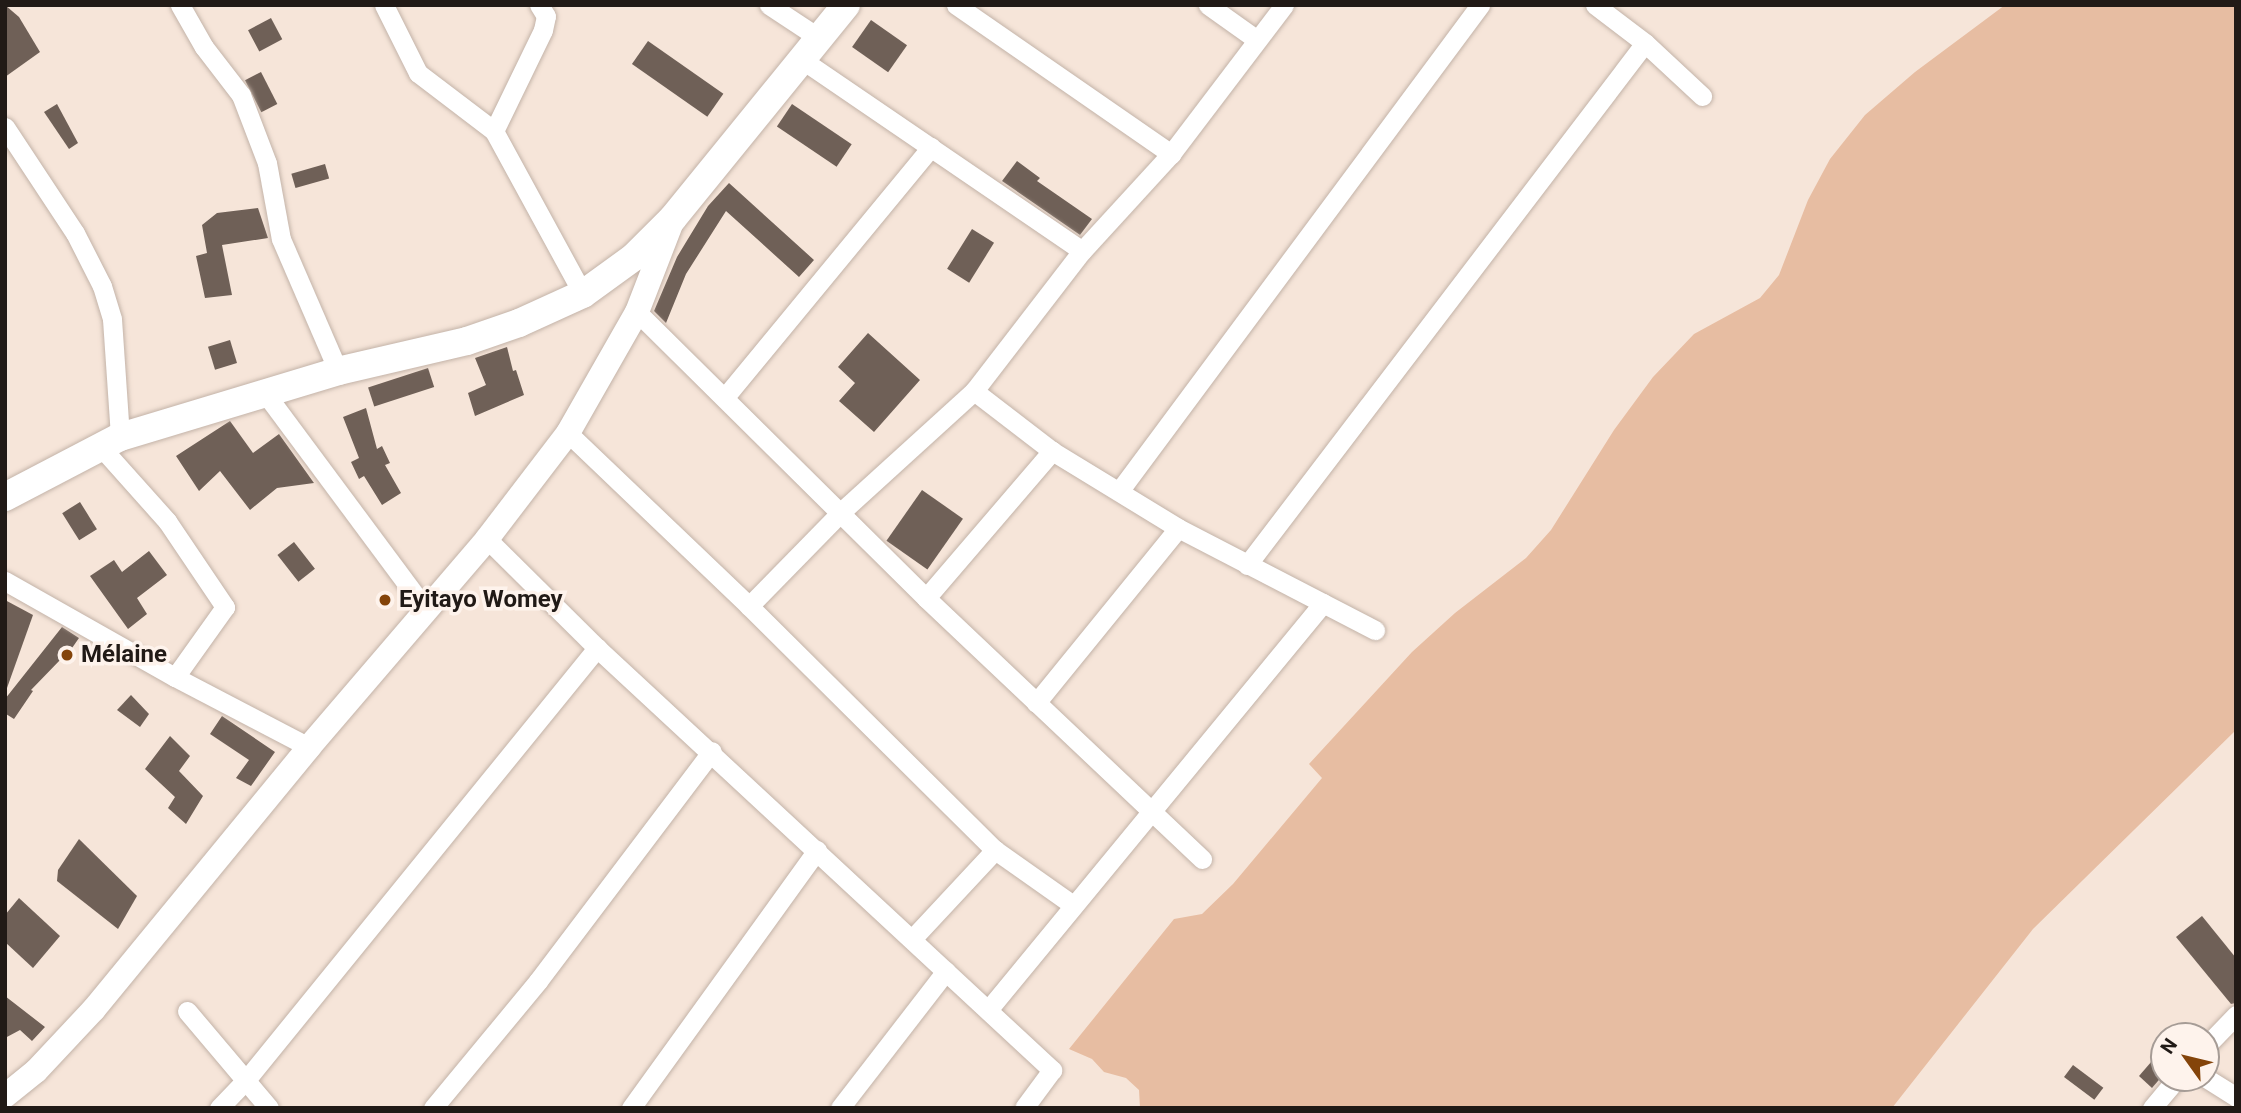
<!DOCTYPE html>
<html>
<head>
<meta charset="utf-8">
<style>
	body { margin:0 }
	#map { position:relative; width:2241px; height:1113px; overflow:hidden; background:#f6e5d9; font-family:Roboto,sans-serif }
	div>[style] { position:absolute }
	.green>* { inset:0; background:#e7bda2 }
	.building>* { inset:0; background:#6f6057; transform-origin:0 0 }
	.roads { filter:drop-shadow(0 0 2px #c3b3a8) drop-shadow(0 0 2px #c3b3a8) }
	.minor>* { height:19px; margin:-9.5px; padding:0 9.5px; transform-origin:9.5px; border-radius:9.5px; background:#fff }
	.tertiary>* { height:24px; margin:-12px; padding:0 12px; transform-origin:12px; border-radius:12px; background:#fff }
	.secondary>* { height:28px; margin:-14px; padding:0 14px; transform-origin:14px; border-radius:14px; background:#fff }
	.dots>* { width:19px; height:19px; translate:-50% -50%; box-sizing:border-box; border:4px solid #fef3ec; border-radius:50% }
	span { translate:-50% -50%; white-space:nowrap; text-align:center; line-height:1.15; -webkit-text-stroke:7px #fef3ec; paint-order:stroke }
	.poi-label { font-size:24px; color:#211a16; font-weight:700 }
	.left { translate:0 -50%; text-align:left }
	.frame { position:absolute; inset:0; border:7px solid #211a16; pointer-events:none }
	.north { position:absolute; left:2150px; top:1022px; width:70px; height:70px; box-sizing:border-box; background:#fef3ec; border:2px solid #a69c96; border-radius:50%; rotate:304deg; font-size:19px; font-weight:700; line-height:28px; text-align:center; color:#211a16 }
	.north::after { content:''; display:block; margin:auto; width:24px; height:32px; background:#84440a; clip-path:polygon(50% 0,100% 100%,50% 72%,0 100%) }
</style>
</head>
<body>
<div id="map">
	<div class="green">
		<i style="clip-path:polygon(2005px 5px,2236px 5px,2236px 730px,2033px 929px,1892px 1108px,1140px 1108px,1139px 1090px,1126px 1078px,1104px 1072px,1092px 1059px,1069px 1049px,1174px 919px,1202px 914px,1233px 884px,1322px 778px,1309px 764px,1412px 652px,1455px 613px,1526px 558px,1551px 530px,1614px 430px,1653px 377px,1694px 334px,1760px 298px,1779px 275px,1808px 200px,1830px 159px,1865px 115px,1915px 72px)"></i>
	</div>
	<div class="building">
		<i style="clip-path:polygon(5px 5px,19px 17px,40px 52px,5px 77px)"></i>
		<i style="left:271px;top:18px;width:24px;height:26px;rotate:62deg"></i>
		<i style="left:871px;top:20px;width:44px;height:33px;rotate:35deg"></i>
		<i style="left:648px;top:41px;width:92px;height:28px;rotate:35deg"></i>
		<i style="left:261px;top:72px;width:36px;height:18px;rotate:63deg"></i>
		<i style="clip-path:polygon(57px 104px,78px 143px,69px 149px,44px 112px)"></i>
		<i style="left:792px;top:104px;width:72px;height:27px;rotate:34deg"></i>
		<i style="clip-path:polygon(1017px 161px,1040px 178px,1037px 181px,1092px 219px,1080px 235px,1002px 181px)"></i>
		<i style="left:325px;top:164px;width:15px;height:35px;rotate:74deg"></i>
		<i style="clip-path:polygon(729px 183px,814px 260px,799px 277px,726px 211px,686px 274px,666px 323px,654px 311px,677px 257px,708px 206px)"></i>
		<i style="clip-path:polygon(258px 208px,268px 238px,222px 245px,232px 295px,205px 298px,196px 256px,207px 253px,202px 225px,217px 213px)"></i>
		<i style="left:972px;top:229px;width:26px;height:47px;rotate:32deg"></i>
		<i style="clip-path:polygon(868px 333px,920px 380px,874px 432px,839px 401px,855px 383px,838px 367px)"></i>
		<i style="left:230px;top:340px;width:24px;height:23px;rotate:73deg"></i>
		<i style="clip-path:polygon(507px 347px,513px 371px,516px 370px,524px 395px,475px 416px,468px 393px,486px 385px,475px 358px)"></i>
		<i style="left:428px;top:368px;width:20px;height:63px;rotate:72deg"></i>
		<i style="clip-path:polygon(366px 408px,377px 449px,382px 446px,390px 463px,385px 465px,401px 493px,382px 505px,364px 476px,359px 479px,351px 462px,359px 458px,343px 417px)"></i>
		<i style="clip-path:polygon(230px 421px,253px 453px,279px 434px,314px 483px,277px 488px,250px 510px,220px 471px,199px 491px,176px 456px)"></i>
		<i style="left:922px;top:490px;width:50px;height:62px;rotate:35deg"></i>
		<i style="left:80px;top:502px;width:32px;height:21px;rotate:58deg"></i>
		<i style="left:294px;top:542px;width:34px;height:21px;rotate:52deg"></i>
		<i style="clip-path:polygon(149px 551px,167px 575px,137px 598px,147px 614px,128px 629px,90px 576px,114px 560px,122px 572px)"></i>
		<i style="clip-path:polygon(5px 600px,33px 615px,7px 688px,5px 688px)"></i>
		<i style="clip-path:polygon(62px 627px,79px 638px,63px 661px,61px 659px,31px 690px,33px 691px,14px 719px,6px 714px,5px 699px)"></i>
		<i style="clip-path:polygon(131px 695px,149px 714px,140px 727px,117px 710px)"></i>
		<i style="clip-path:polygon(222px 716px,275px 752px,251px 786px,236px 778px,249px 760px,210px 734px)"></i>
		<i style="clip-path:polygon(170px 736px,190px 756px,179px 771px,203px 796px,186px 824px,168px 808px,175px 797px,145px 769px)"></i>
		<i style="clip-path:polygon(79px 839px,137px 896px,118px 929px,57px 881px,58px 870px)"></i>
		<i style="clip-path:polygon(19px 898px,60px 936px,33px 968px,5px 942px,5px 915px)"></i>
		<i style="clip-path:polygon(2202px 916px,2236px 958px,2236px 1003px,2231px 1004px,2176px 937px)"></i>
		<i style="clip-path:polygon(5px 996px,45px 1027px,32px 1041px,20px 1030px,5px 1038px)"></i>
		<i style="clip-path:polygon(2164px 1047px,2164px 1074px,2152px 1088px,2139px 1076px)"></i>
		<i style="left:2073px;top:1065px;width:38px;height:15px;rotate:37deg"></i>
	</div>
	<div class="roads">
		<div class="minor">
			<i style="left:180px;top:5px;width:48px;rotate:60.3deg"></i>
			<i style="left:204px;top:47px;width:61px;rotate:52.4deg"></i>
			<i style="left:241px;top:95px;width:73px;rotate:69.1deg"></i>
			<i style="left:267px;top:163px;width:77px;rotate:79.6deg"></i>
			<i style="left:281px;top:239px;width:144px;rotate:66.6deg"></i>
			<i style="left:384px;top:5px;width:76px;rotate:63.4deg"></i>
			<i style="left:418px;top:73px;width:96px;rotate:37.3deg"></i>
			<i style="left:494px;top:131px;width:186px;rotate:61.4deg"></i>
			<i style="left:769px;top:5px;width:60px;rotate:33.4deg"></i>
			<i style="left:956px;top:5px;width:262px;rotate:34.7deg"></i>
			<i style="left:1208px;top:5px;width:60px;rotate:35.5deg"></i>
			<i style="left:1595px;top:5px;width:63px;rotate:37.2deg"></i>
			<i style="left:1645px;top:43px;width:78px;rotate:42.9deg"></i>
			<i style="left:801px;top:59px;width:340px;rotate:34.3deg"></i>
			<i style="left:5px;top:127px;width:127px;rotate:56.6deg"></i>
			<i style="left:75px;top:233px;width:59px;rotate:63deg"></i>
			<i style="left:102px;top:286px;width:34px;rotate:73deg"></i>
			<i style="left:112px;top:319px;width:118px;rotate:86.1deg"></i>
			<i style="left:494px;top:131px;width:112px;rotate:-64.1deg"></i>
			<i style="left:543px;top:30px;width:14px;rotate:-78deg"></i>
			<i style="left:546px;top:16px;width:13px;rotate:-122deg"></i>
			<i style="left:637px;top:312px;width:407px;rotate:44.7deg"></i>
			<i style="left:926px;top:598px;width:380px;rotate:43.4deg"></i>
			<i style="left:974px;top:391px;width:98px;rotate:37.6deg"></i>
			<i style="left:1052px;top:451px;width:148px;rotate:31.4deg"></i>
			<i style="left:1178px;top:528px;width:222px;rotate:27.4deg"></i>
			<i style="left:265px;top:393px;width:270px;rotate:53.4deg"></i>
			<i style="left:725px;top:397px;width:324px;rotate:-50.5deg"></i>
			<i style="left:568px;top:433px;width:250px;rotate:43.7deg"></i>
			<i style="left:749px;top:606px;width:346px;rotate:44.8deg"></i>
			<i style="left:995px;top:850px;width:95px;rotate:35.2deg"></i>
			<i style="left:100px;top:446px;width:101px;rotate:48.2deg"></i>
			<i style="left:167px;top:521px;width:104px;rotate:56deg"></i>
			<i style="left:225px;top:607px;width:86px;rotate:125.5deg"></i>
			<i style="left:1120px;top:490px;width:604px;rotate:-53.41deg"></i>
			<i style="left:487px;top:539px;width:155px;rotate:44.7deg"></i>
			<i style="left:597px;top:648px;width:621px;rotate:42.85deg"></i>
			<i style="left:1052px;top:1070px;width:47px;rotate:126.4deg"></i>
			<i style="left:1247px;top:565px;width:656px;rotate:-52.68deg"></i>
			<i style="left:5px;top:581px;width:195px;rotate:29.5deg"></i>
			<i style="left:175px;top:677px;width:151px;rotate:27.6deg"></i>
			<i style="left:926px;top:598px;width:194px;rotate:-49.4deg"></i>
			<i style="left:749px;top:606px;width:132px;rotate:-45.6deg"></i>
			<i style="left:841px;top:512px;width:180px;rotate:-42.3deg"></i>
			<i style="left:974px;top:391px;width:177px;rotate:-52.4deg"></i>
			<i style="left:1082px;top:251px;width:132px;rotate:-47.5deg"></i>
			<i style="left:1171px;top:154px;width:187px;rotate:-52.8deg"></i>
			<i style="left:1036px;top:703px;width:225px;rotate:-50.9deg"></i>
			<i style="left:912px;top:939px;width:122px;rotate:-47deg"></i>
			<i style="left:988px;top:1010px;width:527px;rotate:-50.54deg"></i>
			<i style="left:187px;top:1011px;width:127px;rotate:49.8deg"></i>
			<i style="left:2206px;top:1046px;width:43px;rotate:-45.9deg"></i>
			<i style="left:2206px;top:1078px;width:36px;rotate:32deg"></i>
			<i style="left:219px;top:1108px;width:39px;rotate:-46deg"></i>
			<i style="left:246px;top:1080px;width:557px;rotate:-50.91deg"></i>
			<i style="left:433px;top:1108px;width:165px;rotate:-50.4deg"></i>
			<i style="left:538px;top:981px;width:288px;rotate:-52.9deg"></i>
			<i style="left:631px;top:1108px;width:318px;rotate:-54.2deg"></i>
			<i style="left:840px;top:1108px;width:173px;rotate:-52.3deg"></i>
			<i style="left:2152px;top:1108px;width:39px;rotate:-50deg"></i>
		</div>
		<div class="tertiary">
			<i style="left:5px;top:1096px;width:40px;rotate:-39deg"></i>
			<i style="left:36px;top:1071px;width:85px;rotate:-46.9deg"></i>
			<i style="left:94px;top:1009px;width:339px;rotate:-50.6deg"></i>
			<i style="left:309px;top:747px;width:274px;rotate:-49.4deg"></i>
			<i style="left:487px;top:539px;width:133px;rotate:-52.6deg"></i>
			<i style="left:568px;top:433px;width:139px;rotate:-60.3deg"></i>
			<i style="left:637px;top:312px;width:100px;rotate:-68.8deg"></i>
		</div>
		<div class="secondary">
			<i style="left:5px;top:497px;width:130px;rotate:-27.6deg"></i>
			<i style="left:120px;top:437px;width:228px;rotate:-16.8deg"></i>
			<i style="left:338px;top:371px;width:132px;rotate:-13.1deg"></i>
			<i style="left:467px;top:341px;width:55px;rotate:-19.1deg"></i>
			<i style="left:519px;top:323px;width:70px;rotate:-24.4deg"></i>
			<i style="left:583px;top:294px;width:63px;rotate:-36deg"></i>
			<i style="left:634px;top:257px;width:55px;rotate:-45deg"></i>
			<i style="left:673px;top:218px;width:274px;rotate:-50.9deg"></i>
		</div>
	</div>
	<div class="dots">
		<i style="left:385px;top:600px;background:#84440a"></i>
		<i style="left:67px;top:655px;background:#84440a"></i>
	</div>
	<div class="poi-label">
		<span class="left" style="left:399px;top:600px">Eyitayo Womey</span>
		<span class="left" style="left:81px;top:655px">Mélaine</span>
	</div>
	<div class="frame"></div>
	<div class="north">N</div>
</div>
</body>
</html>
